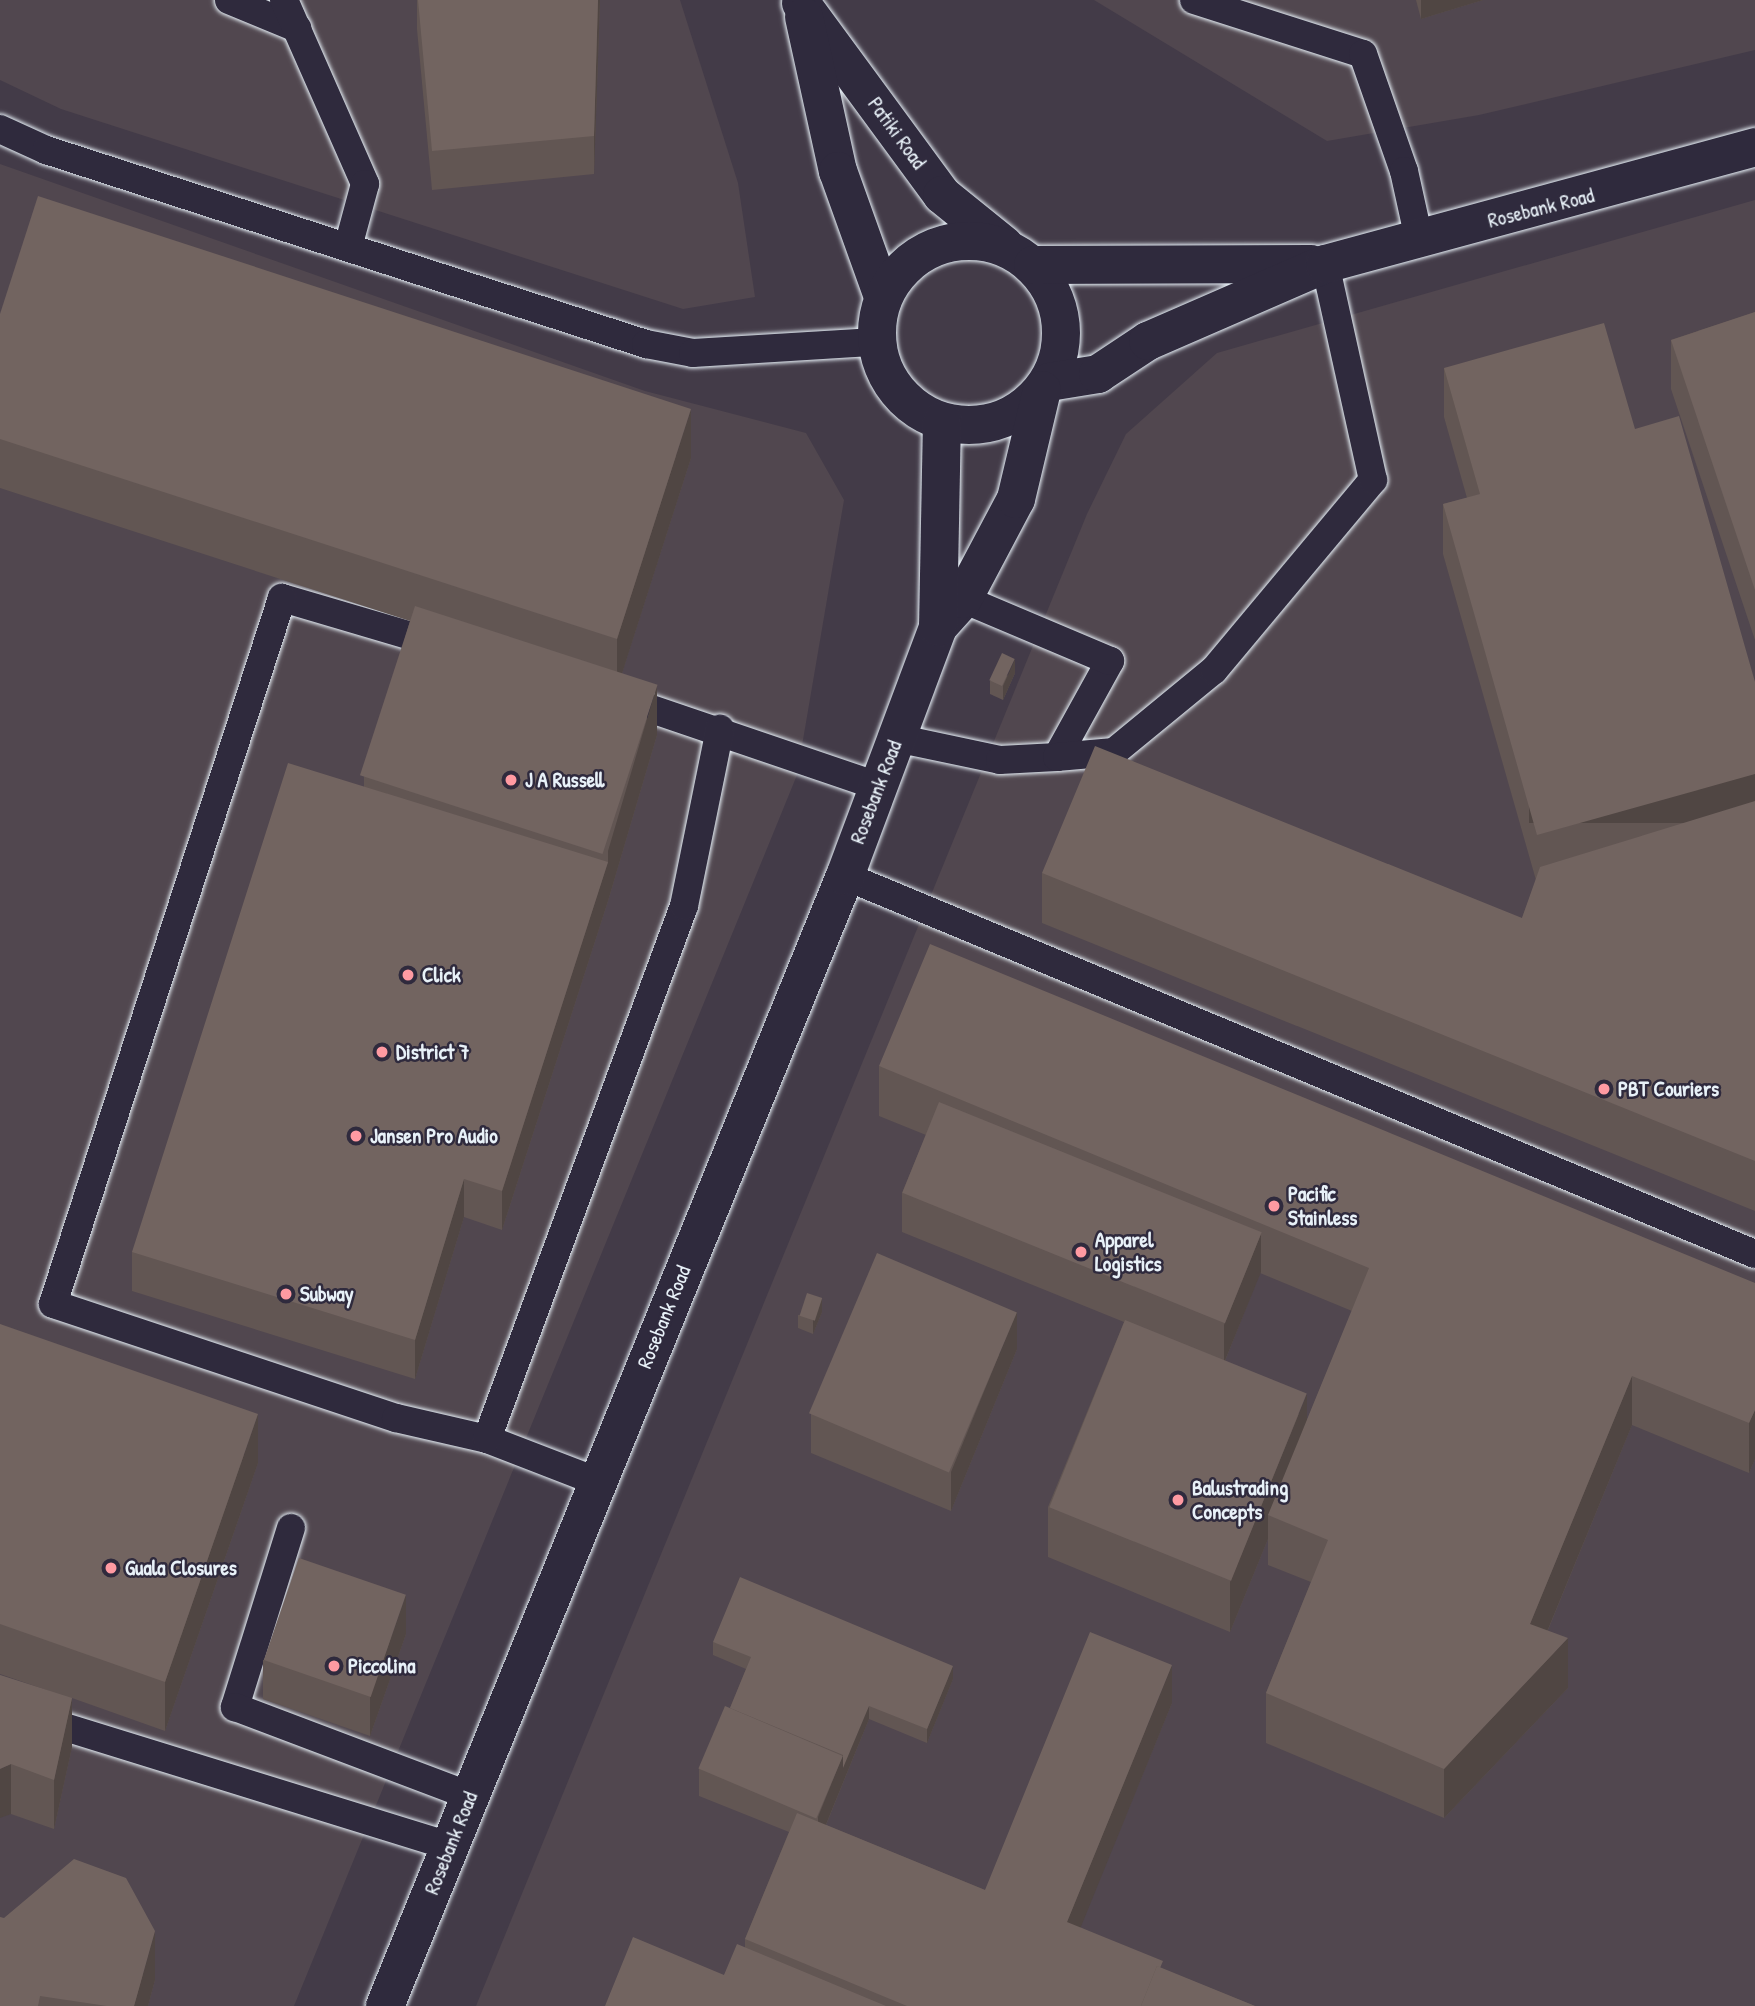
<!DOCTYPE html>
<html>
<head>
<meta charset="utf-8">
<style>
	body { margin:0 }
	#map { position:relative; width:1755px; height:2006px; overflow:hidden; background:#433b48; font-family:"Patrick Hand",sans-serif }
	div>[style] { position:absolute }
	.built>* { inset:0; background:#51474f }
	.roads { filter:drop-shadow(0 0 2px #e8f1f8) drop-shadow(0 0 2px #e8f1f8) }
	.service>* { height:28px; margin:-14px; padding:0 14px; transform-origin:14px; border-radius:14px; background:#2f2a3d }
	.secondary>* { height:38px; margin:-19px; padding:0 19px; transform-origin:19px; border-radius:19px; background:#2f2a3d }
	.secondary>.ring { margin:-19px; padding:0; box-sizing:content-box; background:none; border:38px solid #2f2a3d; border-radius:50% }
	.wall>* { inset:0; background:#625653 }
	.shaded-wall>* { inset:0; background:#504643; transform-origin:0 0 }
	.building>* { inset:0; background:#726460; transform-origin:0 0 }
	.dots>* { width:19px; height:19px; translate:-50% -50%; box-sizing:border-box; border:4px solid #2f2a3d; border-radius:50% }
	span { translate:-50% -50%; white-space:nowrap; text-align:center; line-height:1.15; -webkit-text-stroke:5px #2f2a3d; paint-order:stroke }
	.street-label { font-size:21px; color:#e8f1f8 }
	.poi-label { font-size:21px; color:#e8f1f8; font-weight:700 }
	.left { translate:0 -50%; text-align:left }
</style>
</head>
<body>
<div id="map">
	<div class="built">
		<i style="clip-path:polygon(0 0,680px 0,738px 183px,755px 297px,683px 309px,61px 109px,0 80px)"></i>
		<i style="clip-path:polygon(1094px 0,1755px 0,1755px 50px,1479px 115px,1327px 141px)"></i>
		<i style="clip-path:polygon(0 164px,645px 391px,806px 433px,844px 500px,797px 775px,294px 2006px,0 2006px)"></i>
		<i style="clip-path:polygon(1755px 200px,1755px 2006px,476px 2006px,1087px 514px,1126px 434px,1217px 353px)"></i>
	</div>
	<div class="roads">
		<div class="service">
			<i style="left:229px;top:0;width:74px;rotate:22.4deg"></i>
			<i style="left:284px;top:0;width:201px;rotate:66.2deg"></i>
			<i style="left:365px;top:184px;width:65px;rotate:105.1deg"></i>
			<i style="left:1194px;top:0;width:177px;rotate:17.7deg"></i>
			<i style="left:1363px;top:54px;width:124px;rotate:70.7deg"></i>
			<i style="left:1404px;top:171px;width:70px;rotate:77.6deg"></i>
			<i style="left:0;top:129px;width:51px;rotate:24.5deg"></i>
			<i style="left:46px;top:150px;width:631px;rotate:17.92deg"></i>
			<i style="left:646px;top:344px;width:48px;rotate:10.8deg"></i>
			<i style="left:693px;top:353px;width:182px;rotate:-3.5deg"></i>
			<i style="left:442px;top:645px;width:167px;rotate:-163.6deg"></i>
			<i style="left:282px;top:598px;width:742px;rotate:107.97deg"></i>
			<i style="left:53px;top:1304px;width:361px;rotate:18.4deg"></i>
			<i style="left:396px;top:1418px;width:93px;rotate:13deg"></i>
			<i style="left:487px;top:1439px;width:117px;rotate:21.1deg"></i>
			<i style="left:622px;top:699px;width:270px;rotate:18.8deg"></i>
			<i style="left:896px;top:738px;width:106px;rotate:11.9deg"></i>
			<i style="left:1000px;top:760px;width:57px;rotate:-3deg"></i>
			<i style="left:1057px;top:757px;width:110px;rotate:-61.1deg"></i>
			<i style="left:1110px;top:661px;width:160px;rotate:-157.1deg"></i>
			<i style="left:1057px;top:757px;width:57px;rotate:-5deg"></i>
			<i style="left:1114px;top:752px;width:129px;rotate:-39.4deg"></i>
			<i style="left:1214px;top:670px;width:248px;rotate:-50.1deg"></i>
			<i style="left:1373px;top:480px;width:221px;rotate:-102.5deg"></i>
			<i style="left:845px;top:876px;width:985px;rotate:22.56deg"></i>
			<i style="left:487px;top:1439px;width:568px;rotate:-69.72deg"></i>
			<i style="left:684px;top:906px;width:181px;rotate:-78.5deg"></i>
			<i style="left:291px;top:1528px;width:188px;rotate:107.4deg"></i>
			<i style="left:235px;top:1707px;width:251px;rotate:20.7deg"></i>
			<i style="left:0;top:1707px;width:470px;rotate:17.2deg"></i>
		</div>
		<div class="secondary">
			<i style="left:801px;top:3px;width:238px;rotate:53.7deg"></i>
			<i style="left:942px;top:195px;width:80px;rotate:38.9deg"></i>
			<i style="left:804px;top:17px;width:158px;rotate:77.6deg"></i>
			<i style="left:838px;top:171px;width:134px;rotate:70.3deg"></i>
			<i class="ring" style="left:877px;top:241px;width:146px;height:146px"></i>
			<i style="left:1033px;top:265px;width:278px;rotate:-0.2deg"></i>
			<i style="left:1049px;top:382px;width:50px;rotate:-9.3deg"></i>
			<i style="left:1098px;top:374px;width:60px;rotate:-33.4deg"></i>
			<i style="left:1148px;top:341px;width:193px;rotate:-23.5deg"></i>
			<i style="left:1325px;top:264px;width:446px;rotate:-15.2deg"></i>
			<i style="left:938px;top:627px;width:38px;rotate:-48deg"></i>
			<i style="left:963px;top:599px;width:113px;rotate:-62.1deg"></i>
			<i style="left:1016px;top:499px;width:112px;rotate:-76.6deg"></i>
			<i style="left:385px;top:2006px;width:1220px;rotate:-67.85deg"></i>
			<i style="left:845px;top:876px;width:266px;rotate:-69.5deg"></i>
			<i style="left:938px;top:627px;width:205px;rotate:-88.9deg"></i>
		</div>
	</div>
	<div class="wall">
		<i style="clip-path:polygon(417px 0,600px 0,594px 174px,432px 190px,417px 29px)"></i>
		<i style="clip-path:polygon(1416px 0,1483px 0,1421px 19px)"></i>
		<i style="clip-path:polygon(1755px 312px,1755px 640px,1671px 389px,1671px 340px)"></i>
		<i style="clip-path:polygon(0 314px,691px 458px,622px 673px,657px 735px,608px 901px,502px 1230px,464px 1217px,415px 1379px,132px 1291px,132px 1252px,364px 787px,364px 777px,410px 621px,0 488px)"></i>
		<i style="clip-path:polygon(1444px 368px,1635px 429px,1755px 682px,1755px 1211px,1042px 923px,1042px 873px,1522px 918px,1536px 880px,1443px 554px,1443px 504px,1467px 498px,1444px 417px)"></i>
		<i style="clip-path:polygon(1015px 673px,1003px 700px,990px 694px,990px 681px)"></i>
		<i style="clip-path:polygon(evenodd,879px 1066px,1755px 1283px,1755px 1459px,1749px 1473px,1632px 1425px,1548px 1630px,1568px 1688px,1444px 1818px,1266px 1743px,1266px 1693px,1311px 1582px,1268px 1565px,1268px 1539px,1230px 1632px,1048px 1557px,1048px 1507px,1124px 1322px,902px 1232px,902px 1193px,926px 1135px,879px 1116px,879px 1066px,1260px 1273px,1352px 1311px,1307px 1420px,1225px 1361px,1260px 1273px)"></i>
		<i style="clip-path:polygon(822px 1312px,813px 1334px,798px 1328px,798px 1315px)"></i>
		<i style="clip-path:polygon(0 1324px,258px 1463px,165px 1731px,72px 1698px,72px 1747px,54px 1829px,11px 1814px,0 1675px,52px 1692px,0 1674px)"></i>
		<i style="clip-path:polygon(1017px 1349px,951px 1511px,811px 1453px,811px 1414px)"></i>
		<i style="clip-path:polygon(406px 1634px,370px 1736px,263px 1699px,263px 1660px)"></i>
		<i style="clip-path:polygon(713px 1642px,953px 1679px,927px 1743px,869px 1719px,826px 1825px,985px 1890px,1172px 1703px,1080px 1927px,1163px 1969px,1255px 2006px,605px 2006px,724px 1975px,745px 1948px,745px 1939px,789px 1832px,699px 1796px,699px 1769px,730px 1708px,746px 1669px,713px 1655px)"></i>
		<i style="clip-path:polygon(0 1917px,155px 1980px,148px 2006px,0 2006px)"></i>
	</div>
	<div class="shaded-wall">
		<i style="clip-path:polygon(598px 0,600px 0,594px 174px,594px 136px)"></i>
		<i style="clip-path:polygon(1421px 0,1483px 0,1421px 19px)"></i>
		<i style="clip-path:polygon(691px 409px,691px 458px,617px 689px,617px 639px)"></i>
		<i style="clip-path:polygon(1015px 659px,1015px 673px,1003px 700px,1003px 686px)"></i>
		<i style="clip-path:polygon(657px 685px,657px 735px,608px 901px,502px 1230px,502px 1191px,608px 862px,608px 851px)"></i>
		<i style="left:1755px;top:774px;width:49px;height:226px;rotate:90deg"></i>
		<i style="clip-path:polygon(464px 1179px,464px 1217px,415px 1379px,415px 1340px)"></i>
		<i style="clip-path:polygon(1261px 1234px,1261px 1272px,1224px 1363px,1224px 1325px)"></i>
		<i style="clip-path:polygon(822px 1298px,822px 1312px,813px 1334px,813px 1320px)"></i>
		<i style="clip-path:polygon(1017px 1311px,1017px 1349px,951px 1511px,951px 1472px)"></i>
		<i style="clip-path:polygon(1632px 1376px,1632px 1425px,1530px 1673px,1530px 1624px)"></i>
		<i style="clip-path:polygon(1307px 1394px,1307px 1443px,1268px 1515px,1268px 1539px,1230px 1632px,1230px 1582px)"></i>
		<i style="clip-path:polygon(1755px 1410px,1755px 1459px,1749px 1473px,1749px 1423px)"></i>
		<i style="clip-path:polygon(258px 1414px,258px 1463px,165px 1731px,165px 1682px)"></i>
		<i style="clip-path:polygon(406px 1595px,406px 1634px,370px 1736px,370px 1697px)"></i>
		<i style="clip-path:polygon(1568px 1638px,1568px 1688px,1444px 1818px,1444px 1769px)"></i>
		<i style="clip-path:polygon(1172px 1665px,1172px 1703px,1067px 1961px,1067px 1922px)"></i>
		<i style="clip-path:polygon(953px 1666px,953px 1679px,927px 1743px,927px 1729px)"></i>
		<i style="clip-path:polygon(72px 1698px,72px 1747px,54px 1829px,54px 1780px)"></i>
		<i style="clip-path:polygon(869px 1706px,869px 1719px,818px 1844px,818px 1817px,843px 1755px)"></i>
		<i style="clip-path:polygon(11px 1764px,11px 1814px,0 1818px,0 1769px)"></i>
		<i style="clip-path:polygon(155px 1931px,155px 1980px,148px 2006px,134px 2006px)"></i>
	</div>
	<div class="building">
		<i style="clip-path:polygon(418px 0,598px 0,594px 136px,432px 151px)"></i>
		<i style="clip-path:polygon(38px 196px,691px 409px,617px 639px,0 439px,0 314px)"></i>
		<i style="clip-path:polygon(1755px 312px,1755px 590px,1671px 340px)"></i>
		<i style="clip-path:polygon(1604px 323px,1635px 429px,1679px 416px,1755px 682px,1755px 774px,1537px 835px,1443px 504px,1480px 494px,1444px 368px)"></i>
		<i style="left:415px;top:606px;width:255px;height:178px;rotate:18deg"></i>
		<i style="left:1002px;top:653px;width:14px;height:30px;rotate:25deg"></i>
		<i style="clip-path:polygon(1095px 746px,1522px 918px,1540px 867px,1755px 801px,1755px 1161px,1042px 873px)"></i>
		<i style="clip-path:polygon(288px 763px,608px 862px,502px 1191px,464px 1179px,415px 1340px,132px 1252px)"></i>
		<i style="clip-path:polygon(930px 944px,1755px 1283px,1755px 1410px,1749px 1423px,1632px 1376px,1530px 1624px,1568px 1638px,1444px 1769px,1266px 1693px,1328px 1540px,1268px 1515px,1369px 1268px,879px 1066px)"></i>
		<i style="left:939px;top:1102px;width:348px;height:98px;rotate:22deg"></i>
		<i style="left:877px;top:1253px;width:152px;height:174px;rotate:23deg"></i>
		<i style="left:807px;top:1293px;width:16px;height:24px;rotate:18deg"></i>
		<i style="left:1125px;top:1320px;width:196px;height:202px;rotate:22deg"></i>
		<i style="clip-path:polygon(0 1324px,258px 1414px,165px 1682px,0 1624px)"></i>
		<i style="left:299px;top:1558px;width:113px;height:108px;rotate:19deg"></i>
		<i style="clip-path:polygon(740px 1577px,953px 1666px,927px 1729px,869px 1706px,843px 1768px,843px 1755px,730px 1708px,751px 1657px,713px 1642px)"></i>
		<i style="clip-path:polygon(1090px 1632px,1172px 1665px,1067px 1922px,1163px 1961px,1160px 1968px,1157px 1966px,1141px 2006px,907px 2006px,745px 1939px,797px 1813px,985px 1890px)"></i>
		<i style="clip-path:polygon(0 1675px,72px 1698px,54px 1780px,11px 1764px,0 1769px)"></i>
		<i style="left:725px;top:1706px;width:128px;height:68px;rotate:23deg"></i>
		<i style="clip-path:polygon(74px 1859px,126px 1878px,155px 1931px,134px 2006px,107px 2006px,40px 1996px,38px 2006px,0 2006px,0 1917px,4px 1918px)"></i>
		<i style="clip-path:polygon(633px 1937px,724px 1975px,737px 1944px,886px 2006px,605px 2006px)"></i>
		<i style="clip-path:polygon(1157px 1966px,1255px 2006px,1141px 2006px)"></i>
	</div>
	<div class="dots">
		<i style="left:511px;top:780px;background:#ff9aa2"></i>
		<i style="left:408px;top:975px;background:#ff9aa2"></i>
		<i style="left:382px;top:1052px;background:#ff9aa2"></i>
		<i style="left:1604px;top:1089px;background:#ff9aa2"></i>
		<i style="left:356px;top:1136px;background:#ff9aa2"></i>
		<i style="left:1274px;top:1206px;background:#ff9aa2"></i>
		<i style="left:1081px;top:1252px;background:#ff9aa2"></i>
		<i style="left:286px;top:1294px;background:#ff9aa2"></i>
		<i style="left:1178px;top:1500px;background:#ff9aa2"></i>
		<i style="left:111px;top:1568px;background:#ff9aa2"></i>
		<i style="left:334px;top:1666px;background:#ff9aa2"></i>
	</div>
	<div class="street-label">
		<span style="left:897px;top:133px;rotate:54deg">Patiki Road</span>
		<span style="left:1541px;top:208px;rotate:-14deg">Rosebank Road</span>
		<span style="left:876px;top:792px;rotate:-69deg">Rosebank Road</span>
		<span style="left:664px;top:1317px;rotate:-68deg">Rosebank Road</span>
		<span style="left:451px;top:1843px;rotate:-68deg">Rosebank Road</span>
	</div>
	<div class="poi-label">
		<span class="left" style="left:525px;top:780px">J A Russell</span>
		<span class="left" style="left:422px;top:975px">Click</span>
		<span class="left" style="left:396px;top:1052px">District 7</span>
		<span class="left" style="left:1618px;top:1089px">PBT Couriers</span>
		<span class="left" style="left:370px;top:1136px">Jansen Pro Audio</span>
		<span class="left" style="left:1288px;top:1206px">Pacific<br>Stainless</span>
		<span class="left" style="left:1095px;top:1252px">Apparel<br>Logistics</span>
		<span class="left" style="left:300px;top:1294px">Subway</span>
		<span class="left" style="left:1192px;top:1500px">Balustrading<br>Concepts</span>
		<span class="left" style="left:125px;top:1568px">Guala Closures</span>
		<span class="left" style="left:348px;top:1666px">Piccolina</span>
	</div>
</div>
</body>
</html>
